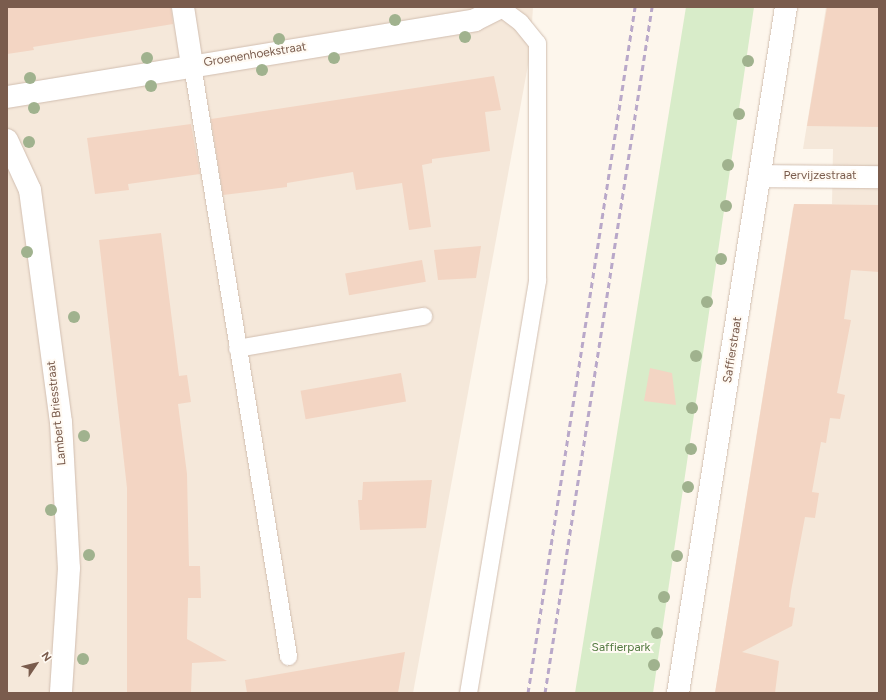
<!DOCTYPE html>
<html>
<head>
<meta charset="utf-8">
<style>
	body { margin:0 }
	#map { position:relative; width:886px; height:700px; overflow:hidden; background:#fdf6ec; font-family:Figtree,sans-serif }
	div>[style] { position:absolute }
	.residential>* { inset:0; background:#f5e8da }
	.green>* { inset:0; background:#d8ecc9 }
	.building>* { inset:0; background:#f3d5c3; transform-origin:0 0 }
	.roads { filter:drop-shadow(0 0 1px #d1beb0) drop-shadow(0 0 1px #d1beb0) }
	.service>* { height:17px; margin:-8.5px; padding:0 8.5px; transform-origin:8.5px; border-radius:8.5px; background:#fff }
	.minor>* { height:22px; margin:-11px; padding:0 11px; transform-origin:11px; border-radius:11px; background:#fff }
	.rail>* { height:3px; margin-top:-1.5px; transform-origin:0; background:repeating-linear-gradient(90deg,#b9a8c9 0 6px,transparent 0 10px) }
	.trees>* { width:12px; height:12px; margin:-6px; border-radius:50%; background:#a0b28e }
	span { translate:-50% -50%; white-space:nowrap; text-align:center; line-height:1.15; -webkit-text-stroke:4px #fffaf3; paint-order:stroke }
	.street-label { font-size:12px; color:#7a5c4d }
	.park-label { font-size:12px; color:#537a41 }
	.frame { position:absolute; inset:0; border:8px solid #7a5c4d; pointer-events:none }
	.north { position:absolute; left:16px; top:644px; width:40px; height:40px; -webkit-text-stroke:3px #fffaf3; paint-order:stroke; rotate:55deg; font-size:11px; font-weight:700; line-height:16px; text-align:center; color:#7a5c4d }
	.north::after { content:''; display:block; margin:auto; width:14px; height:18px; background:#7a5c4d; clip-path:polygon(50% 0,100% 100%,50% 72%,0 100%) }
</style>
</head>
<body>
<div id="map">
	<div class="residential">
		<i style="clip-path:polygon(7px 7px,533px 7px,530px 54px,413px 693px,7px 693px)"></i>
		<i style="clip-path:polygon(826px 7px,879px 7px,879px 693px,715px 693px,793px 208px,799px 204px,832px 204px,833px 149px,803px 149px)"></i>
	</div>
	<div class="green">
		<i style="clip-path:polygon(686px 7px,754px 7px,653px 693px,575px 693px)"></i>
	</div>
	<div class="building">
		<i style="clip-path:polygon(7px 7px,171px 7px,173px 24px,33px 47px,34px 50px,7px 54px)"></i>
		<i style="clip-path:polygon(827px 7px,879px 7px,879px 127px,807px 126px)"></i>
		<i style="clip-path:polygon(494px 76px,501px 110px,485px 112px,490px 151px,432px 159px,432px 163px,422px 165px,431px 227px,409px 230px,402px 183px,356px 190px,353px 172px,287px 183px,287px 187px,223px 195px,211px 119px)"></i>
		<i style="clip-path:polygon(191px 124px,200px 174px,128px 184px,129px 190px,95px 194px,87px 138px)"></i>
		<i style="clip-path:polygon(794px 204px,879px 205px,879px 272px,851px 270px,844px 319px,851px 320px,837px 393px,845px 395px,840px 419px,830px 418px,826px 443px,821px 442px,812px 492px,819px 493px,815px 518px,805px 517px,791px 591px,789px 607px,795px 608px,792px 626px,742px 652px,779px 661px,775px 693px,715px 693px)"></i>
		<i style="clip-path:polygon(161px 233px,179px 376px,187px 375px,191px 402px,178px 404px,187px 474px,189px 566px,200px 566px,201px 598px,188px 598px,187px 639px,227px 661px,192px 663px,191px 693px,127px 693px,127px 488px,99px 240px)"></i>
		<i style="clip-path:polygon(481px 246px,476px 278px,438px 280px,434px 250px)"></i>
		<i style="left:422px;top:260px;width:22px;height:78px;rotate:80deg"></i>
		<i style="clip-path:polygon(650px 368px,672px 373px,676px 405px,644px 401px)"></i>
		<i style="left:401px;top:373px;width:29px;height:102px;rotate:80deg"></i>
		<i style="clip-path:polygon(432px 480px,426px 528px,360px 530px,358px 500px,362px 500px,363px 482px)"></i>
		<i style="clip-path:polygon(405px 652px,398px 693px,247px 693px,245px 680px)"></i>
	</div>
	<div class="roads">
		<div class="service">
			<i style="left:192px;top:65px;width:599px;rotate:80.77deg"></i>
			<i style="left:237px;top:348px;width:189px;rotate:-9.8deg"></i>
			<i style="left:468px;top:693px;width:419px;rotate:-80.5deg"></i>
			<i style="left:537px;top:280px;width:237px;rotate:-90deg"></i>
			<i style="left:537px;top:43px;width:27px;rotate:-129deg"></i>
			<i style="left:520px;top:22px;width:25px;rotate:-143deg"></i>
		</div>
		<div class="minor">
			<i style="left:183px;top:7px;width:59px;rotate:81.2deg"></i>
			<i style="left:7px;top:97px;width:474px;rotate:-9.3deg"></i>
			<i style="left:475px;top:20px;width:29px;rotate:-27deg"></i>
			<i style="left:7px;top:140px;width:55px;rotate:65.3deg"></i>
			<i style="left:30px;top:190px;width:234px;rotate:82.4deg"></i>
			<i style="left:61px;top:422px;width:146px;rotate:86.9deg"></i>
			<i style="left:69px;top:568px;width:125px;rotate:93.7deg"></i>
			<i style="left:760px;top:176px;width:119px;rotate:0.5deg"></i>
			<i style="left:678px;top:693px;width:694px;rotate:-81.05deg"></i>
		</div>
	</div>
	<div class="rail">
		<i style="left:528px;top:693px;width:694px;rotate:-81.13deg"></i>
		<i style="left:545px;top:693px;width:694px;rotate:-81.13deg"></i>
	</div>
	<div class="trees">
		<i style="left:395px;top:20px"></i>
		<i style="left:465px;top:37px"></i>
		<i style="left:279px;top:39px"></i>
		<i style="left:147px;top:58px"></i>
		<i style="left:334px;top:58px"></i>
		<i style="left:748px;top:61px"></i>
		<i style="left:262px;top:70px"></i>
		<i style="left:30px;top:78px"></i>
		<i style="left:151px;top:86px"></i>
		<i style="left:34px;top:108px"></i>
		<i style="left:739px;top:114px"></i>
		<i style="left:29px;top:142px"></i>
		<i style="left:728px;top:165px"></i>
		<i style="left:726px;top:206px"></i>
		<i style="left:27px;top:252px"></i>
		<i style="left:721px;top:259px"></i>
		<i style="left:707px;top:302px"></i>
		<i style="left:74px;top:317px"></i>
		<i style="left:696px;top:356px"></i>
		<i style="left:692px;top:408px"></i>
		<i style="left:84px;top:436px"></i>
		<i style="left:691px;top:449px"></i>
		<i style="left:688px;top:487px"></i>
		<i style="left:51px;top:510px"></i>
		<i style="left:89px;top:555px"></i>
		<i style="left:677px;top:556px"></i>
		<i style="left:664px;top:597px"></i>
		<i style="left:657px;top:633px"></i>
		<i style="left:83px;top:659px"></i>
		<i style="left:654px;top:665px"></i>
	</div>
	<div class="street-label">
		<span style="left:255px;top:55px;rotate:-9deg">Groenenhoekstraat</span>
		<span style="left:820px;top:176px">Pervijzestraat</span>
		<span style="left:733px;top:350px;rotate:-81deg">Saffierstraat</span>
		<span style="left:57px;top:413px;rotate:-96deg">Lambert Briesstraat</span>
	</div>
	<div class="park-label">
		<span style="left:621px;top:648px">Saffierpark</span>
	</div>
	<div class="frame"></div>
	<div class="north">N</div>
</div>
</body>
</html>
